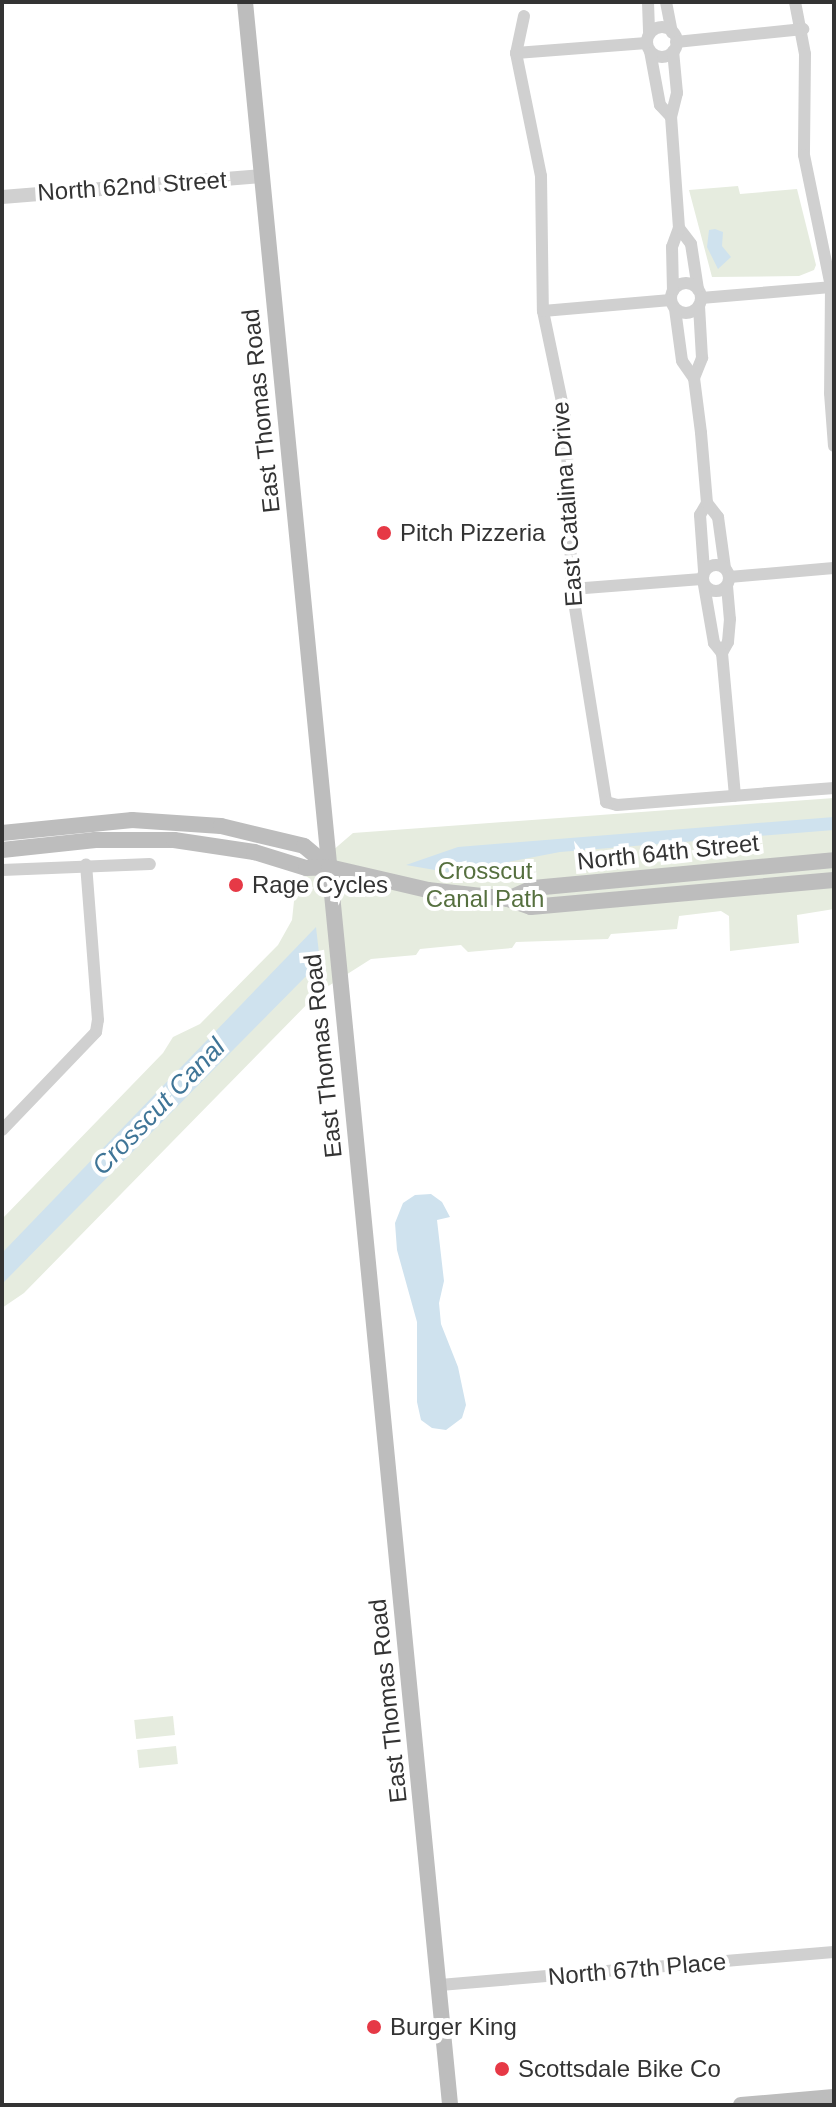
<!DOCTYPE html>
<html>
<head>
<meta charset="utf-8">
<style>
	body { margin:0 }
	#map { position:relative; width:836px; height:2107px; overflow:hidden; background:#fff; font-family:Arial,sans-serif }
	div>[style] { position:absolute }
	.green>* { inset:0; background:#e6ecdf; transform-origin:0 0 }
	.water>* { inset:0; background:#cfe2ee }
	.minor>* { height:12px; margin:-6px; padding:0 6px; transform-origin:6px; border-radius:6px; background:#d0d0d0 }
	.minor>.ring { margin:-6px; padding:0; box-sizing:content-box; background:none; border:12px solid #d0d0d0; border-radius:50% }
	.tertiary>* { height:14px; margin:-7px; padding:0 7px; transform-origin:7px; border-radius:7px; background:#d0d0d0 }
	.secondary>* { height:16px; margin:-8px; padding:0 8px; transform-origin:8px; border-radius:8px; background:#bdbdbd }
	.dots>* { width:22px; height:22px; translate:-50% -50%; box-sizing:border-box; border:4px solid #fff; border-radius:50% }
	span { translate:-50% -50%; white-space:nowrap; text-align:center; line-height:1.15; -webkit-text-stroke:8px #fff; paint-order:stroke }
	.street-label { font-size:24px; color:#333 }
	.poi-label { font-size:24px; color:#333 }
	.left { translate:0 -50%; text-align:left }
	.park-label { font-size:24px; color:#56703f }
	.water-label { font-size:26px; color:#3f7597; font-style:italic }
	.frame { position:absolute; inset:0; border:4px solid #333; pointer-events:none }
</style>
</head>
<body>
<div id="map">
	<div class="green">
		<i style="clip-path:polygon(738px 186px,740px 194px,797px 189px,816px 265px,814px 270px,799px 276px,712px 277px,689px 190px)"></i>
		<i style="clip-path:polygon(834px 798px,834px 909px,797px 915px,799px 943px,730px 951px,729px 916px,721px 911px,679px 916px,677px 929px,611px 934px,608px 939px,516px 942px,512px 948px,468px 952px,461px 945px,420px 949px,416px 955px,371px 959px,319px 992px,24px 1293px,2px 1308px,2px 1219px,163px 1053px,173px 1037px,200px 1024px,278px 945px,292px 920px,296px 882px,353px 833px)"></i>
		<i style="left:173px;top:1716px;width:19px;height:39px;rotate:84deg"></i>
		<i style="left:176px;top:1746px;width:18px;height:39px;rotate:84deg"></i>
	</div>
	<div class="water">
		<i style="clip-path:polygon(715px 229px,723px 232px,722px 246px,731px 257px,718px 269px,707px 247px,709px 230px)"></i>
		<i style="clip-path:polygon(834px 817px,834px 830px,560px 852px,452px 873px,406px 865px,458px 847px)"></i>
		<i style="clip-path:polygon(316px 927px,320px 962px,2px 1284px,2px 1253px)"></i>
		<i style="clip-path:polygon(431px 1194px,442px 1202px,450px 1217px,437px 1220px,444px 1281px,439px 1303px,441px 1324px,458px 1367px,466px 1405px,462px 1418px,446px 1430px,432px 1428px,421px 1420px,417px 1402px,417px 1322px,397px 1250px,395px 1223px,403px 1203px,415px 1195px)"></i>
	</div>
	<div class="minor">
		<i style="left:648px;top:2px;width:32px;rotate:88deg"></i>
		<i style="left:666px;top:2px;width:31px;rotate:79deg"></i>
		<i style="left:795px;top:2px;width:53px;rotate:79.1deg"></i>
		<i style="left:805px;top:54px;width:101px;rotate:90.6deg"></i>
		<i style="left:804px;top:155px;width:135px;rotate:78.4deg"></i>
		<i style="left:831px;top:287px;width:106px;rotate:90.5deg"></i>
		<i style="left:830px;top:393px;width:53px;rotate:85.7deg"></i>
		<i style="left:524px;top:16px;width:38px;rotate:102deg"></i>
		<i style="left:516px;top:53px;width:126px;rotate:78.5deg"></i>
		<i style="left:541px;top:176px;width:135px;rotate:89.2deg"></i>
		<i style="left:543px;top:311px;width:112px;rotate:78.2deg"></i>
		<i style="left:566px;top:421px;width:168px;rotate:88deg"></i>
		<i style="left:572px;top:589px;width:216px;rotate:80.9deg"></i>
		<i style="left:606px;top:802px;width:11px;rotate:15deg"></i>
		<i style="left:617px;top:805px;width:218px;rotate:-4.5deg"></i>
		<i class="ring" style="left:647px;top:27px;width:18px;height:18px"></i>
		<i style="left:676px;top:42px;width:128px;rotate:-5.8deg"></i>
		<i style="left:650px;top:51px;width:55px;rotate:79.5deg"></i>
		<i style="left:660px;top:105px;width:16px;rotate:47deg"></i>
		<i style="left:516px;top:53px;width:131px;rotate:-4.4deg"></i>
		<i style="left:679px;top:228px;width:20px;rotate:53deg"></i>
		<i style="left:691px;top:244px;width:46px;rotate:81.2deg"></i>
		<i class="ring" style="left:671px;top:283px;width:18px;height:18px"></i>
		<i style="left:673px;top:291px;width:44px;rotate:-91.3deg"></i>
		<i style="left:672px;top:247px;width:20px;rotate:-70deg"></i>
		<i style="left:679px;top:228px;width:111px;rotate:-94.1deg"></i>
		<i style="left:671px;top:117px;width:25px;rotate:-76deg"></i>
		<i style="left:677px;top:93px;width:42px;rotate:-95.4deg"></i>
		<i style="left:701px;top:298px;width:130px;rotate:-4.8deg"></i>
		<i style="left:675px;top:309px;width:52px;rotate:82.3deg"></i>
		<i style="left:682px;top:361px;width:21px;rotate:55deg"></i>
		<i style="left:694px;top:378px;width:55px;rotate:82.7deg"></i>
		<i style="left:701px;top:433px;width:70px;rotate:85.1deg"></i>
		<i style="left:707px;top:503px;width:14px;rotate:120deg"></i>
		<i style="left:700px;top:515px;width:56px;rotate:85.9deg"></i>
		<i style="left:543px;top:311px;width:128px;rotate:-4.9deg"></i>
		<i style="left:694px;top:378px;width:22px;rotate:-68deg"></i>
		<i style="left:702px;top:358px;width:52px;rotate:-93.3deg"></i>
		<i style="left:707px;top:503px;width:18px;rotate:52deg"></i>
		<i style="left:718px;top:517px;width:51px;rotate:82.2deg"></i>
		<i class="ring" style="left:703px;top:565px;width:14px;height:14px"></i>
		<i style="left:729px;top:577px;width:105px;rotate:-4.9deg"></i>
		<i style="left:704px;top:585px;width:59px;rotate:80.2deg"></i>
		<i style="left:714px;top:643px;width:13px;rotate:51deg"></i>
		<i style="left:727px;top:586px;width:33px;rotate:85deg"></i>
		<i style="left:730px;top:619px;width:23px;rotate:95deg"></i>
		<i style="left:728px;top:642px;width:13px;rotate:119deg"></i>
		<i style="left:722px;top:653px;width:143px;rotate:84.8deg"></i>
		<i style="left:572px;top:589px;width:130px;rotate:-4.4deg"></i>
		<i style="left:2px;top:870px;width:148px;rotate:-2.3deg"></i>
		<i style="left:2px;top:1130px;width:136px;rotate:-46.2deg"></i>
		<i style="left:96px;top:1032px;width:12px;rotate:-81deg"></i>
		<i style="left:98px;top:1020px;width:156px;rotate:-94.4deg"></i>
		<i style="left:440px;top:1985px;width:395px;rotate:-4.8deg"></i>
	</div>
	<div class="tertiary">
		<i style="left:2px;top:197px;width:261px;rotate:-4.6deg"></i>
	</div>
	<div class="secondary">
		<i style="left:245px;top:2px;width:2113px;rotate:84.43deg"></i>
		<i style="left:2px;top:833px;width:131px;rotate:-5.7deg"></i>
		<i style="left:132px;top:820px;width:89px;rotate:3.9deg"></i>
		<i style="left:221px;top:826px;width:85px;rotate:13.5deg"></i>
		<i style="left:304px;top:846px;width:33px;rotate:40deg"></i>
		<i style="left:2px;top:850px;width:94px;rotate:-6.1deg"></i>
		<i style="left:95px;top:840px;width:79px"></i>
		<i style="left:174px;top:840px;width:81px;rotate:8.5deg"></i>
		<i style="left:254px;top:852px;width:54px;rotate:17.1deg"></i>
		<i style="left:306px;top:868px;width:23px;rotate:-2deg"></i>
		<i style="left:329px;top:867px;width:102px;rotate:13.1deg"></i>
		<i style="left:428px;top:890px;width:81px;rotate:6.4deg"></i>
		<i style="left:508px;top:899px;width:24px;rotate:19deg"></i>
		<i style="left:531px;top:907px;width:304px;rotate:-5.1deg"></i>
		<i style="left:508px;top:899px;width:27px;rotate:-24deg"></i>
		<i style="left:533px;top:888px;width:302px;rotate:-5.3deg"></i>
		<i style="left:741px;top:2105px;width:93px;rotate:-4.9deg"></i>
	</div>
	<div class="dots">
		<i style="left:384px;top:533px;background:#e63946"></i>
		<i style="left:236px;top:885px;background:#e63946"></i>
		<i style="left:374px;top:2027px;background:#e63946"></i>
		<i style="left:502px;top:2069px;background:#e63946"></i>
	</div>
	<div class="street-label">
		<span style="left:132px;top:186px;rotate:-4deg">North 62nd Street</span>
		<span style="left:261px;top:411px;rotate:-96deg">East Thomas Road</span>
		<span style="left:567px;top:504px;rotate:-94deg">East Catalina Drive</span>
		<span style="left:668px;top:852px;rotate:-6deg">North 64th Street</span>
		<span style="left:323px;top:1056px;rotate:-96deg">East Thomas Road</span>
		<span style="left:388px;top:1701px;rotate:-96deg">East Thomas Road</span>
		<span style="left:637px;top:1969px;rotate:-5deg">North 67th Place</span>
	</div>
	<div class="poi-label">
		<span class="left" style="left:400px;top:533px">Pitch Pizzeria</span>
		<span class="left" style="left:252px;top:885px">Rage Cycles</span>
		<span class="left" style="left:390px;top:2027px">Burger King</span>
		<span class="left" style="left:518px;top:2069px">Scottsdale Bike Co</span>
	</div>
	<div class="park-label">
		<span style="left:485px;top:885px">Crosscut<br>Canal Path</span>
	</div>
	<div class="water-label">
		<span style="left:159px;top:1107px;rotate:-46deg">Crosscut Canal</span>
	</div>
	<div class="frame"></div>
</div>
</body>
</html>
